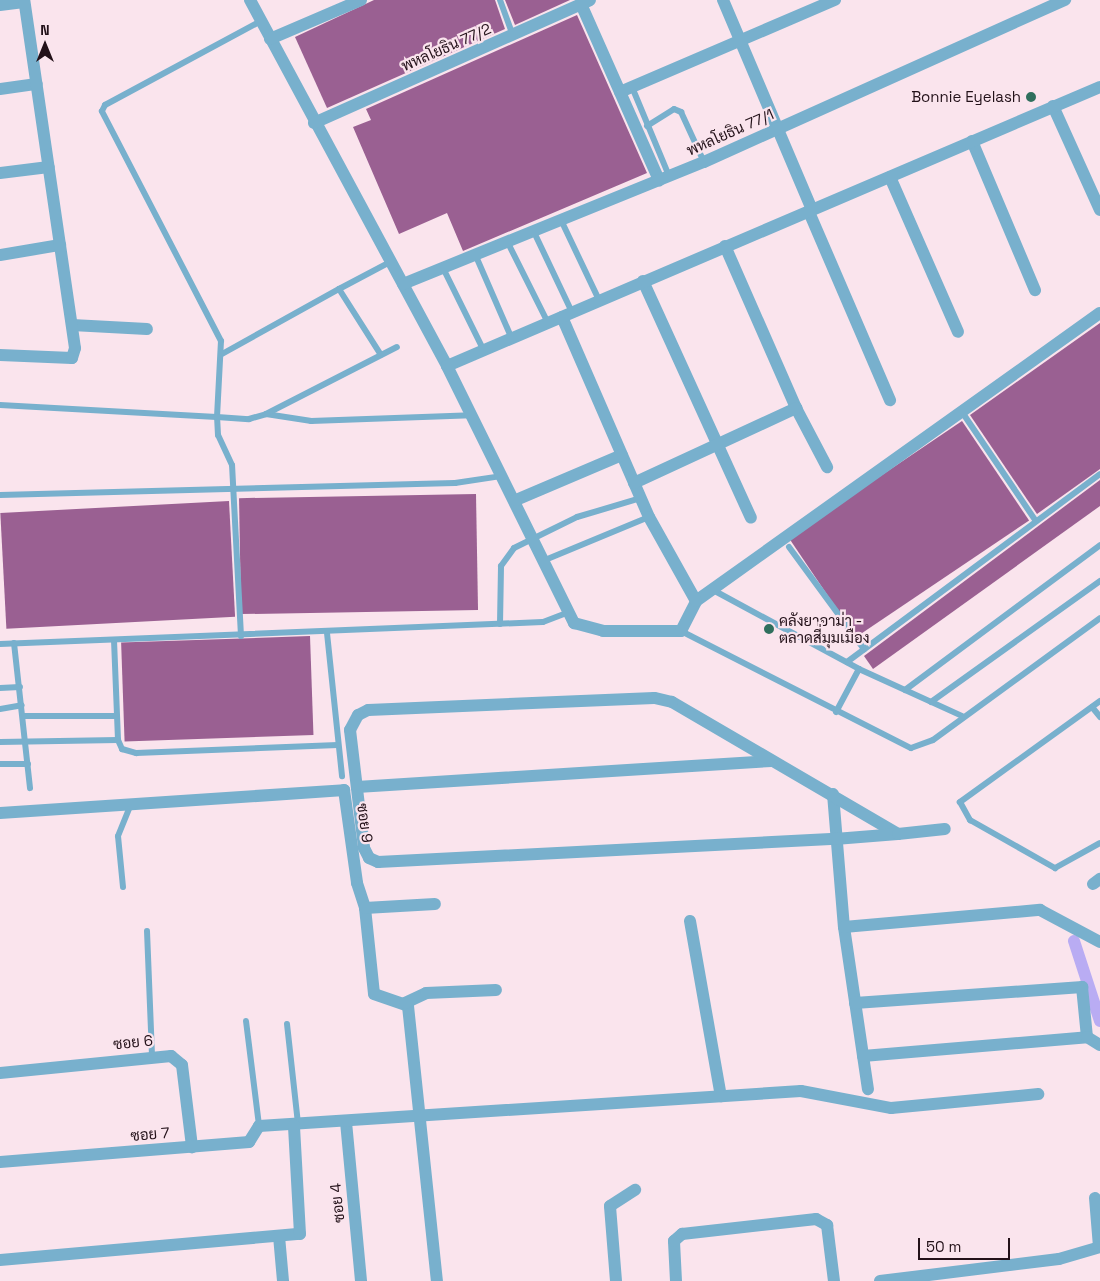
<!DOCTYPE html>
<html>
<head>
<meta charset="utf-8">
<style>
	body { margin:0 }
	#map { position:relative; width:1100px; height:1281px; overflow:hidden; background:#fae4ed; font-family:"Space Grotesk",Sarabun,sans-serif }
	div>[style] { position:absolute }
	.canal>* { height:12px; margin:-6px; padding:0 6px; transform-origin:6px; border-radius:6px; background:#b9acf3 }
	.building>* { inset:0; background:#9a6092; transform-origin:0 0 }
	.lane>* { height:6px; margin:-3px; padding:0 3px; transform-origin:3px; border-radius:3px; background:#78b0cd }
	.street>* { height:12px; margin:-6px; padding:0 6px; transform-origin:6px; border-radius:6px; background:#78b0cd }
	.dots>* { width:14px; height:14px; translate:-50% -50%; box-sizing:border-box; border:2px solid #fae4ed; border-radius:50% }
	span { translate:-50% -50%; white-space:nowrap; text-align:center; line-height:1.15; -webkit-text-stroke:4.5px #fae4ed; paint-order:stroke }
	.street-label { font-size:15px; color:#231119 }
	.poi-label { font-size:15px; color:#231119 }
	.right { translate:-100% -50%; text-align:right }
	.left { translate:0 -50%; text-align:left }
	.north { position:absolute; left:20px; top:20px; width:50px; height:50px; -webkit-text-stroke:4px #fae4ed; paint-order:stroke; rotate:0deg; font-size:14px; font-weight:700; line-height:20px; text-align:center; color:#231119 }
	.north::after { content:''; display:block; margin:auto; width:18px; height:22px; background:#231119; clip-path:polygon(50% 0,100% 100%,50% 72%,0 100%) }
	.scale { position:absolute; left:918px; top:1238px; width:92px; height:22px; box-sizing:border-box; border:2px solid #231119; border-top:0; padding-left:6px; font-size:15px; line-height:18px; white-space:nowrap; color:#231119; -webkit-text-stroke:4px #fae4ed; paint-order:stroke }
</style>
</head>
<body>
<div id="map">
	<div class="canal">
		<i style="left:1074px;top:941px;width:84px;rotate:72deg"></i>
	</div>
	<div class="building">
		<i style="clip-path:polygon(374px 0,495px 0,505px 29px,327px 108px,295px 37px)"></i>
		<i style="clip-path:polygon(505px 0,570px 0,515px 25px)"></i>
		<i style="clip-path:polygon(577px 15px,647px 173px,463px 251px,447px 213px,399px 234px,353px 127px,371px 120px,366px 109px)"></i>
		<i style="clip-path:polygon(1100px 323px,1100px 469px,1037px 514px,970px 415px)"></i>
		<i style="left:962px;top:421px;width:120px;height:209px;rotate:56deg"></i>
		<i style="clip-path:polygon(1100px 480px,1100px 506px,873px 669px,864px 656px)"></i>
		<i style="left:476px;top:494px;width:116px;height:237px;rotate:89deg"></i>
		<i style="left:229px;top:501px;width:116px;height:229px;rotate:87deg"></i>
		<i style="left:310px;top:636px;width:99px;height:189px;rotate:88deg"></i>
	</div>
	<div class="lane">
		<i style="left:500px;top:0;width:37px;rotate:70deg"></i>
		<i style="left:632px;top:87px;width:96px;rotate:67.4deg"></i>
		<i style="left:647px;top:126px;width:32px;rotate:-32deg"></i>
		<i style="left:674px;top:109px;width:8px;rotate:23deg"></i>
		<i style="left:681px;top:112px;width:55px;rotate:65.3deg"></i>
		<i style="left:561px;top:220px;width:89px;rotate:64.6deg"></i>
		<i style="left:533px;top:230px;width:91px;rotate:64.6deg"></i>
		<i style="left:507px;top:241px;width:92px;rotate:63.4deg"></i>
		<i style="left:475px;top:254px;width:93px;rotate:66.5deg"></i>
		<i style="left:443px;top:268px;width:93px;rotate:63.7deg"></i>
		<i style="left:339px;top:289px;width:58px;rotate:-27.9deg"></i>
		<i style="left:222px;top:354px;width:134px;rotate:-29.1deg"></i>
		<i style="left:339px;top:289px;width:78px;rotate:57.5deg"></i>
		<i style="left:0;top:405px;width:217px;rotate:3.2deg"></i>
		<i style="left:217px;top:417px;width:76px;rotate:-87deg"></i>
		<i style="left:221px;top:341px;width:259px;rotate:-117.4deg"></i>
		<i style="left:102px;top:111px;width:7px;rotate:-63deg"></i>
		<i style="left:105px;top:105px;width:177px;rotate:-28.3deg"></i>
		<i style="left:962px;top:412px;width:130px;rotate:55.9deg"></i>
		<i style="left:266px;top:414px;width:46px;rotate:8.8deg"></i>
		<i style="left:311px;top:421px;width:160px;rotate:-2.1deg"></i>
		<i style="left:0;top:495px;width:455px;rotate:-1.5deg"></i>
		<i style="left:455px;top:483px;width:48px;rotate:-8.5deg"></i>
		<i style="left:789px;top:547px;width:127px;rotate:53.7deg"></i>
		<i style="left:545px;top:560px;width:113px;rotate:-22.5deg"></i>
		<i style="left:713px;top:590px;width:166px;rotate:28.4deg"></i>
		<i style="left:859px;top:669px;width:113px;rotate:24.5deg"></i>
		<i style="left:500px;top:624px;width:58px;rotate:-89deg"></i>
		<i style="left:501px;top:566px;width:22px;rotate:-54deg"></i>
		<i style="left:514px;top:548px;width:70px;rotate:-26.2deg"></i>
		<i style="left:577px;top:517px;width:67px;rotate:-16.5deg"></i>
		<i style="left:681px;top:631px;width:258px;rotate:27deg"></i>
		<i style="left:911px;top:748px;width:23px;rotate:-20deg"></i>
		<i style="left:933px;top:740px;width:207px;rotate:-36.1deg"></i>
		<i style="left:327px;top:633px;width:144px;rotate:84deg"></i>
		<i style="left:241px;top:636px;width:171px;rotate:-93deg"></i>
		<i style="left:232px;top:465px;width:33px;rotate:-115deg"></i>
		<i style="left:218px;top:435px;width:18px;rotate:-93deg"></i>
		<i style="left:217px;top:417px;width:32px;rotate:4deg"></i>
		<i style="left:249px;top:419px;width:18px;rotate:-16deg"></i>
		<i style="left:266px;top:414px;width:147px;rotate:-27.1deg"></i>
		<i style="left:114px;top:640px;width:100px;rotate:87.7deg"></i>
		<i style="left:118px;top:740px;width:10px;rotate:66deg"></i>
		<i style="left:122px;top:749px;width:15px;rotate:16deg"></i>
		<i style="left:136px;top:753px;width:202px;rotate:-2.3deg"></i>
		<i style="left:14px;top:643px;width:146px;rotate:83.7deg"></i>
		<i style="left:0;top:644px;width:543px;rotate:-2.32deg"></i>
		<i style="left:543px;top:622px;width:28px;rotate:-21deg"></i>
		<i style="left:847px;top:662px;width:315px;rotate:-36.6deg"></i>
		<i style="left:0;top:688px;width:20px;rotate:-3deg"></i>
		<i style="left:905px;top:690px;width:243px;rotate:-36.6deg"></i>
		<i style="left:1100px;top:701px;width:173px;rotate:144.2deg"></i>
		<i style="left:960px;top:802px;width:21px;rotate:61deg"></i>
		<i style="left:970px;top:820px;width:98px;rotate:29.5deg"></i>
		<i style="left:1055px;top:868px;width:51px;rotate:-29.1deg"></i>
		<i style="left:931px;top:702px;width:208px;rotate:-35.6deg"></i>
		<i style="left:1092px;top:707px;width:13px;rotate:51deg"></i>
		<i style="left:0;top:709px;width:22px;rotate:-10deg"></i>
		<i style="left:836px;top:712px;width:49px;rotate:-61.9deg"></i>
		<i style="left:24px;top:716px;width:92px"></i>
		<i style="left:0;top:742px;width:118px;rotate:-1deg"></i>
		<i style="left:0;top:764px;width:28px"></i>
		<i style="left:123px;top:887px;width:51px;rotate:-95.6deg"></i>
		<i style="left:118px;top:836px;width:31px;rotate:-68deg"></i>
		<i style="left:147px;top:931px;width:124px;rotate:87.7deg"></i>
		<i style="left:246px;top:1021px;width:106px;rotate:82.9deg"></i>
		<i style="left:287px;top:1024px;width:101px;rotate:83.7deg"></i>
	</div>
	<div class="street">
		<i style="left:250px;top:0;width:416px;rotate:61.7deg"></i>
		<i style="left:447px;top:366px;width:287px;rotate:63.7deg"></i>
		<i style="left:574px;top:623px;width:30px;rotate:15deg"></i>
		<i style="left:603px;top:631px;width:78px"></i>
		<i style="left:681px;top:631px;width:34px;rotate:-63deg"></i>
		<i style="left:696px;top:601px;width:496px;rotate:-35.5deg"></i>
		<i style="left:723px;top:0;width:228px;rotate:67deg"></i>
		<i style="left:581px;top:4px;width:193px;rotate:66.1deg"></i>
		<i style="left:0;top:5px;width:24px;rotate:-7deg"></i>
		<i style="left:270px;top:39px;width:99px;rotate:-23.2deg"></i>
		<i style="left:0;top:89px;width:37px;rotate:-8deg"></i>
		<i style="left:620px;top:92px;width:234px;rotate:-23.2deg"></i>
		<i style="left:1053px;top:106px;width:114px;rotate:65.7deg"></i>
		<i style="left:314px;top:123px;width:302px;rotate:-24deg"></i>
		<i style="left:972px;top:141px;width:162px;rotate:67.1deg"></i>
		<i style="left:0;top:173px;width:49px;rotate:-7deg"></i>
		<i style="left:890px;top:177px;width:169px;rotate:66.3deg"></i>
		<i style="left:809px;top:212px;width:205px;rotate:66.7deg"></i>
		<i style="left:725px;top:246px;width:177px;rotate:66.3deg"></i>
		<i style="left:796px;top:408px;width:67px;rotate:62.3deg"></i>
		<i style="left:0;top:255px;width:61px;rotate:-9.5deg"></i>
		<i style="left:643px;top:281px;width:260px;rotate:65.5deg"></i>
		<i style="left:403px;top:284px;width:325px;rotate:-22.1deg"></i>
		<i style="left:704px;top:162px;width:396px;rotate:-24.2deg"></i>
		<i style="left:562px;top:317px;width:218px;rotate:66.5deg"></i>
		<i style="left:649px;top:517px;width:96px;rotate:60.8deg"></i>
		<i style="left:72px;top:325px;width:75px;rotate:3.1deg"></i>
		<i style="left:0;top:355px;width:72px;rotate:2.4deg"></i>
		<i style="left:72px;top:358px;width:10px;rotate:-73deg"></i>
		<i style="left:75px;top:348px;width:352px;rotate:-98.3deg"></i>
		<i style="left:447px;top:366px;width:710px;rotate:-23.14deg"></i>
		<i style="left:634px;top:483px;width:179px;rotate:-24.8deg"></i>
		<i style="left:516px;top:500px;width:115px;rotate:-23deg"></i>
		<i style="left:357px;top:787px;width:415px;rotate:-3.6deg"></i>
		<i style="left:833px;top:794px;width:133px;rotate:85.3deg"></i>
		<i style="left:844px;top:927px;width:164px;rotate:81.6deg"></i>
		<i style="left:0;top:813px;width:345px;rotate:-3.8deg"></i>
		<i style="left:344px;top:790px;width:94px;rotate:82deg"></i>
		<i style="left:357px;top:883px;width:26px;rotate:72deg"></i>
		<i style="left:365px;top:908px;width:86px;rotate:84deg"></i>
		<i style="left:374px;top:994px;width:36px;rotate:19deg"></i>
		<i style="left:408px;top:1006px;width:277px;rotate:84deg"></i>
		<i style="left:898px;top:834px;width:262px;rotate:-149.7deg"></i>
		<i style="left:672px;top:702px;width:18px;rotate:-167deg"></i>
		<i style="left:654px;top:698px;width:286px;rotate:177.6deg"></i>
		<i style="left:368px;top:710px;width:11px;rotate:153deg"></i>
		<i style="left:358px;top:715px;width:17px;rotate:118deg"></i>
		<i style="left:350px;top:730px;width:119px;rotate:83.2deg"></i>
		<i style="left:364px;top:848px;width:11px;rotate:63deg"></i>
		<i style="left:369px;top:858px;width:10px;rotate:24deg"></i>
		<i style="left:378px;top:862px;width:458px;rotate:-2.9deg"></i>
		<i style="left:835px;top:839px;width:63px;rotate:-4.5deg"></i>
		<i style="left:898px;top:834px;width:47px;rotate:-6.1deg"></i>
		<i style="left:1093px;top:884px;width:9px;rotate:-36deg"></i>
		<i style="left:365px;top:908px;width:70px;rotate:-3.3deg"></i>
		<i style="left:690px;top:921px;width:178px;rotate:80deg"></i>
		<i style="left:844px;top:927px;width:197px;rotate:-5deg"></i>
		<i style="left:1040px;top:910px;width:68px;rotate:28.1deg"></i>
		<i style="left:405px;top:1003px;width:23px;rotate:-25deg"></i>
		<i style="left:426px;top:993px;width:70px;rotate:-2.5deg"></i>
		<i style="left:855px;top:1003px;width:228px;rotate:-4deg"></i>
		<i style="left:1082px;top:987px;width:50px;rotate:84.3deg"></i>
		<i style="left:863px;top:1056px;width:225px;rotate:-4.8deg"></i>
		<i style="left:1087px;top:1037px;width:15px;rotate:32deg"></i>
		<i style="left:0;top:1073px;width:172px;rotate:-5.7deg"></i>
		<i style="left:171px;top:1056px;width:14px;rotate:39deg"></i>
		<i style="left:182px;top:1065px;width:83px;rotate:83deg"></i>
		<i style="left:346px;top:1122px;width:160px;rotate:84.6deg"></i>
		<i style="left:0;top:1162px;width:250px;rotate:-4.6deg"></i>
		<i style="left:249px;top:1142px;width:19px;rotate:-58deg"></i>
		<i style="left:259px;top:1126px;width:543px;rotate:-3.69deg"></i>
		<i style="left:801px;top:1091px;width:92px;rotate:10.7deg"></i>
		<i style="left:891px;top:1108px;width:148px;rotate:-5.4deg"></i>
		<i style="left:1095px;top:1198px;width:49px;rotate:85.3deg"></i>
		<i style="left:279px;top:1236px;width:45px;rotate:84.9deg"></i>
		<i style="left:0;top:1260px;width:301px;rotate:-5deg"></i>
		<i style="left:300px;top:1234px;width:109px;rotate:-93.2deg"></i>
		<i style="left:616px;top:1281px;width:75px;rotate:-94.6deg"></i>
		<i style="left:610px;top:1206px;width:30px;rotate:-33deg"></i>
		<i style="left:676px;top:1281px;width:40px;rotate:-92.9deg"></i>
		<i style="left:674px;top:1241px;width:11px;rotate:-41deg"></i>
		<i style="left:682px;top:1234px;width:135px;rotate:-6.4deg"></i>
		<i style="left:816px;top:1219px;width:13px;rotate:29deg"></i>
		<i style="left:827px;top:1225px;width:56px;rotate:82.9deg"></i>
		<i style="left:880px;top:1281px;width:180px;rotate:-7deg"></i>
		<i style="left:1059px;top:1259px;width:43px;rotate:-16.3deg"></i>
	</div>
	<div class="dots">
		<i style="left:1031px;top:97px;background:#2f6f5d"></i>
		<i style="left:769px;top:629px;background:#2f6f5d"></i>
	</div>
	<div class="street-label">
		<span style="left:446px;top:47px;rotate:-24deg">พหลโยธิน 77/2</span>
		<span style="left:730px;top:132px;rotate:-24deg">พหลโยธิน 77/1</span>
		<span style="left:365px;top:823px;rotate:82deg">ซอย 9</span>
		<span style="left:133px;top:1042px;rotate:-6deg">ซอย 6</span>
		<span style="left:150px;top:1134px;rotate:-5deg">ซอย 7</span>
		<span style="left:337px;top:1203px;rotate:-96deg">ซอย 4</span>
	</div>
	<div class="poi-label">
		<span class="right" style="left:1021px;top:97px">Bonnie Eyelash</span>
		<span class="left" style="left:779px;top:629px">คลังยาอาม่า -<br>ตลาดสี่มุมเมือง</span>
	</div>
	<div class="north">N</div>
	<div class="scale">50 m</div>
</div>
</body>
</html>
